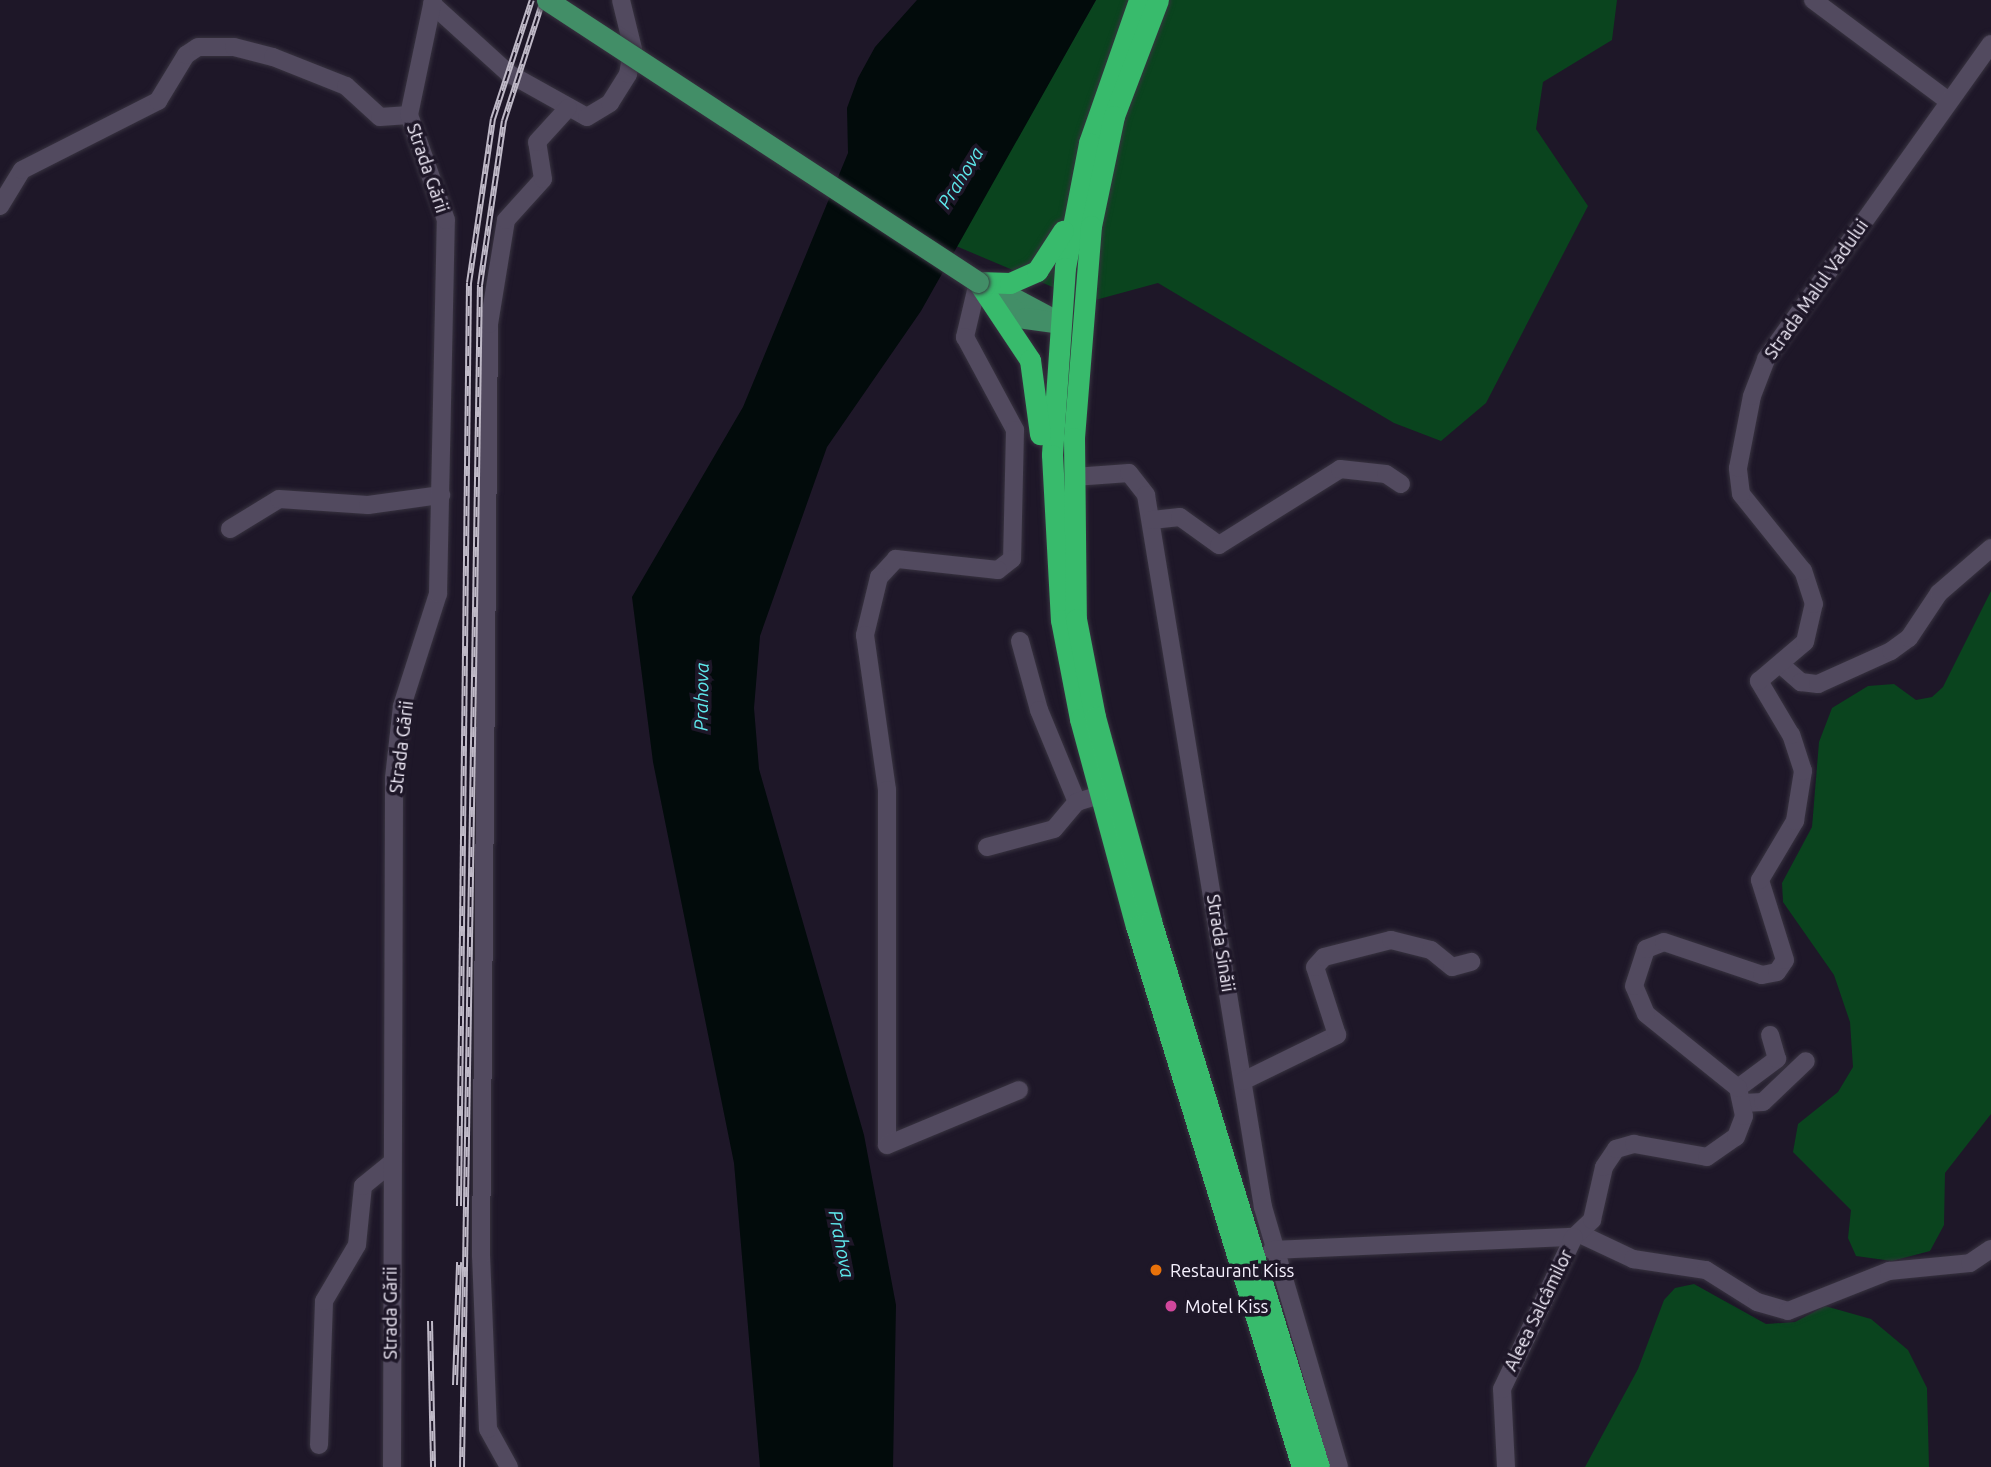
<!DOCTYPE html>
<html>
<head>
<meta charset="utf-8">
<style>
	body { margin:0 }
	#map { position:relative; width:1991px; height:1467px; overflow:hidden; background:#1e1728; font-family:Ubuntu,sans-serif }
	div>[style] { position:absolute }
	.green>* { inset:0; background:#0a441e }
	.water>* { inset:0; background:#020b0b }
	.roads { filter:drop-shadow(0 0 2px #383340) drop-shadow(0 0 2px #383340) }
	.minor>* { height:18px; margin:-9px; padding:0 9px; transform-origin:9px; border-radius:9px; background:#524a5f }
	.major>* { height:21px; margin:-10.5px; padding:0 10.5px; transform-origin:10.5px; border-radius:10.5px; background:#428e67 }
	.highway>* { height:21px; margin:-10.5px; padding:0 10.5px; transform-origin:10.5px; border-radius:10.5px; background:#38bb6c }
	.rail>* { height:6px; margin-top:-3px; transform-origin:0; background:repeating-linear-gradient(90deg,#1e1728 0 10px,#bfb9c7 0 20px); box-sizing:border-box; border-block:2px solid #bfb9c7 }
	.bridges { filter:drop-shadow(0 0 2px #383340) drop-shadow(0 0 2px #383340) }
	.major-bridge>* { height:21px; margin:-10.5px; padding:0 10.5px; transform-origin:10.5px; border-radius:10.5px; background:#428e67 }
	.dots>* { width:19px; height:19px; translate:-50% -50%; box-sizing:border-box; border:4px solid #1e1728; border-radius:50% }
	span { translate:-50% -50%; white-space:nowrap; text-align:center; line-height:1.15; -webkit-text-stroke:7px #1e1728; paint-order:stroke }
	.street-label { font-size:18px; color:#f6f1fe }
	.poi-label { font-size:18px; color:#f6f1fe }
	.left { translate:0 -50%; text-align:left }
	.water-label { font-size:19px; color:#5ee8ec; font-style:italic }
</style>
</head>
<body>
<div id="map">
	<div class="green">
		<i style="clip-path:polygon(1096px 0,1617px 0,1612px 40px,1543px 82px,1536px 129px,1588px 206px,1486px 403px,1441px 441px,1394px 423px,1158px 283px,1088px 302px,956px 246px)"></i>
		<i style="clip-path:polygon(1991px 591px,1991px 1114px,1945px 1173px,1944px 1225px,1930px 1251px,1892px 1261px,1856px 1256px,1848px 1238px,1851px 1210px,1793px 1152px,1798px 1124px,1838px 1092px,1853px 1067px,1850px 1022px,1834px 975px,1783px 902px,1782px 883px,1812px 827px,1819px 742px,1832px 708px,1868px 686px,1894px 684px,1916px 700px,1932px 697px,1943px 687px)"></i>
		<i style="clip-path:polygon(1694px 1284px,1766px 1324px,1795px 1322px,1825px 1306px,1871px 1319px,1908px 1350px,1927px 1388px,1929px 1467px,1585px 1467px,1638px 1369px,1664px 1300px,1675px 1288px)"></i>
	</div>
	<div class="water">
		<i style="clip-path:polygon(917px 0,1096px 0,921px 311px,827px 447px,760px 636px,754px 708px,759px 769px,864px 1135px,896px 1305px,893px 1467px,760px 1467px,734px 1163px,653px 762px,632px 597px,743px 407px,848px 153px,847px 108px,858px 78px,875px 47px)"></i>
	</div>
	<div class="roads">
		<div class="minor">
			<i style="left:1813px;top:0;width:167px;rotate:36.7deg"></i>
			<i style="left:432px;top:4px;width:103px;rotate:42.2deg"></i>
			<i style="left:508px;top:73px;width:90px;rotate:29.1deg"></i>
			<i style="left:587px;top:117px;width:27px;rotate:-31deg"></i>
			<i style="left:610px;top:103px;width:34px;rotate:-58deg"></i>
			<i style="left:628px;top:74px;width:25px;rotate:-79deg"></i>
			<i style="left:633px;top:49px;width:50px;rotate:-103.8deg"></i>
			<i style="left:0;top:206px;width:42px;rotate:-58.6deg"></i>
			<i style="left:22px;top:170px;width:153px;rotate:-26.9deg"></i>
			<i style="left:158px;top:101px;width:54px;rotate:-58.7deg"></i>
			<i style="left:186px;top:55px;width:14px;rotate:-34deg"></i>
			<i style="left:198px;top:47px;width:36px"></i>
			<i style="left:234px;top:47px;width:40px;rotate:14.4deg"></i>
			<i style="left:273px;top:57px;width:79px;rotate:21.7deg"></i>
			<i style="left:346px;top:86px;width:46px;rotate:42.4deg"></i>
			<i style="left:380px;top:117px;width:29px;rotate:-4deg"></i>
			<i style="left:978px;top:282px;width:57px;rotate:103.3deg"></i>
			<i style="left:965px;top:337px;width:106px;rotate:61.7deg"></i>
			<i style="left:1015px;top:430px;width:129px;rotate:91.3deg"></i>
			<i style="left:1012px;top:559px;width:18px;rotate:142deg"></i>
			<i style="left:998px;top:570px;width:103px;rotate:-173.8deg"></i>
			<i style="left:896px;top:559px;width:25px;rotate:133deg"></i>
			<i style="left:879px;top:577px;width:60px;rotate:103.6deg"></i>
			<i style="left:865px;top:635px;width:157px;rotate:81.9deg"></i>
			<i style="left:887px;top:790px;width:355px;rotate:90deg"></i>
			<i style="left:887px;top:1145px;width:143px;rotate:-22.6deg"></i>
			<i style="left:1074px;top:477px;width:55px;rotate:-4.2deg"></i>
			<i style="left:1129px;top:473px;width:28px;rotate:52deg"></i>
			<i style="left:1146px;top:495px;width:722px;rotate:80.67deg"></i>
			<i style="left:1263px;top:1207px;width:271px;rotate:73.7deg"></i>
			<i style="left:1152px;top:520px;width:28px;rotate:-6deg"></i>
			<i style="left:1180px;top:517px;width:48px;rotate:35.7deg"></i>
			<i style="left:1219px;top:545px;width:143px;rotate:-32.1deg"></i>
			<i style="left:1340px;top:469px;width:46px;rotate:6.2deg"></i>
			<i style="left:1386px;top:474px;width:18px;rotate:34deg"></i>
			<i style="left:230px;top:529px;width:57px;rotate:-31.5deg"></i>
			<i style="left:279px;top:499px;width:89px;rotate:3.9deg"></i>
			<i style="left:368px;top:505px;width:74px;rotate:-7.8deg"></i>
			<i style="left:1020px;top:641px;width:72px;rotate:74.6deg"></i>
			<i style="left:1039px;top:710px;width:100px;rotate:67.6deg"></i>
			<i style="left:1780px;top:664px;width:28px;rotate:41deg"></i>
			<i style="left:1801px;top:682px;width:17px;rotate:7deg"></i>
			<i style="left:1818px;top:684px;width:80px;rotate:-24.3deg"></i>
			<i style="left:1891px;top:651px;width:22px;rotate:-36deg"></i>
			<i style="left:1909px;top:638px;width:54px;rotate:-56.3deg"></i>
			<i style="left:1939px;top:593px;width:69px;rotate:-40.9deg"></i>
			<i style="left:987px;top:847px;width:69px;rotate:-15deg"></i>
			<i style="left:1054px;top:829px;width:35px;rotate:-50deg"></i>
			<i style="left:1077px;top:802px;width:24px;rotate:-17deg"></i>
			<i style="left:1243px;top:1081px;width:105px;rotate:-26.1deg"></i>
			<i style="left:1337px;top:1035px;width:71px;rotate:-107.9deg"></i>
			<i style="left:1315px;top:967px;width:13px;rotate:-48deg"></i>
			<i style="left:1324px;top:957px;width:69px;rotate:-14.2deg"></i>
			<i style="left:1391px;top:940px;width:41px;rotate:14deg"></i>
			<i style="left:1431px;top:950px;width:27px;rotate:39deg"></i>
			<i style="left:1452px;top:967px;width:20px;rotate:-15deg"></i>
			<i style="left:1738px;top:1088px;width:49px;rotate:-36.6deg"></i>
			<i style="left:1777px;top:1059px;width:25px;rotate:-106deg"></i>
			<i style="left:1743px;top:1103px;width:20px;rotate:-3deg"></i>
			<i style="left:1763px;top:1102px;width:59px;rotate:-43.6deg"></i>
			<i style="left:1580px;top:1234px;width:59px;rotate:25.3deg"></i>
			<i style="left:1633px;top:1259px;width:74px;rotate:8.6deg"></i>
			<i style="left:1706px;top:1270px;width:60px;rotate:32.1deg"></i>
			<i style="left:1757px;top:1302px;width:32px;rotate:16deg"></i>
			<i style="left:1788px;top:1311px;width:109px;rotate:-21.6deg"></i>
			<i style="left:1889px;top:1271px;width:81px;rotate:-5.6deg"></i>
			<i style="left:1970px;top:1263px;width:25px;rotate:-34deg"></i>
			<i style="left:1272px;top:1250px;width:302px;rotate:-2.5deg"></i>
			<i style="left:1574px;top:1237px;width:25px;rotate:-43deg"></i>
			<i style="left:1592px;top:1220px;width:54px;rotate:-77.2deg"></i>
			<i style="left:1604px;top:1167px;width:22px;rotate:-56deg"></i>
			<i style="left:1616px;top:1149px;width:19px;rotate:-16deg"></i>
			<i style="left:1634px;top:1144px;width:74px;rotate:10.1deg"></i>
			<i style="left:1707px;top:1157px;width:35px;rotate:-35deg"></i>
			<i style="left:1736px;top:1137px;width:22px;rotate:-69deg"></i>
			<i style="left:1744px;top:1116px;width:29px;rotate:-102deg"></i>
			<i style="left:1738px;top:1088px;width:118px;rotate:-141.2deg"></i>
			<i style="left:1646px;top:1014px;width:30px;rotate:-113deg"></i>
			<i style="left:1634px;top:986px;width:39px;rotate:-72deg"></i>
			<i style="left:1646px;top:949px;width:19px;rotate:-21deg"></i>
			<i style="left:1664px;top:942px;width:103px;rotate:18.6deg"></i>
			<i style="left:1762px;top:975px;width:15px;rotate:-11deg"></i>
			<i style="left:1777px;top:972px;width:14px;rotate:-56deg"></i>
			<i style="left:1785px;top:960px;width:84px;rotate:-107.4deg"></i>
			<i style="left:1760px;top:880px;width:69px;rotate:-59.3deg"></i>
			<i style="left:1795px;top:821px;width:51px;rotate:-80.9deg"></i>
			<i style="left:1803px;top:771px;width:38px;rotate:-108deg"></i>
			<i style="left:1791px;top:735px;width:63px;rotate:-120.7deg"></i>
			<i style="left:1759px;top:681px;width:60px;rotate:-40.3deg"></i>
			<i style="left:1805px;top:642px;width:39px;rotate:-77deg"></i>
			<i style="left:1814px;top:604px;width:35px;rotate:-108deg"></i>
			<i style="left:1803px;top:571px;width:99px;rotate:-128.8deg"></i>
			<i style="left:1741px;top:494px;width:26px;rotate:-97deg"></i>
			<i style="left:1738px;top:468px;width:73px;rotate:-79deg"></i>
			<i style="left:1752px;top:396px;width:40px;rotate:-69deg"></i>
			<i style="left:1766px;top:359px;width:387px;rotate:-54.5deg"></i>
			<i style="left:319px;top:1445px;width:144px;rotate:-88deg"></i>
			<i style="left:324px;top:1301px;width:65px;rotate:-59.5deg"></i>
			<i style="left:357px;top:1245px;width:59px;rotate:-84.2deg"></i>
			<i style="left:363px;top:1186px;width:36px;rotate:-39deg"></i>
			<i style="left:392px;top:1467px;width:689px;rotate:-89.83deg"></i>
			<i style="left:394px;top:778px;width:72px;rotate:-83.7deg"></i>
			<i style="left:402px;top:706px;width:118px;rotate:-72.2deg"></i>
			<i style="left:438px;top:594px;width:374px;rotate:-88.8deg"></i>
			<i style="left:446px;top:220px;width:111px;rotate:-109.4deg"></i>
			<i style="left:409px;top:115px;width:117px;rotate:-78.2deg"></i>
			<i style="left:509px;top:1467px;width:43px;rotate:-118.9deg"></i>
			<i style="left:488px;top:1429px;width:173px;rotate:-92.3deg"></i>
			<i style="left:481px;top:1256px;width:932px;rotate:-89.51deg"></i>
			<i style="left:489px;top:324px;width:105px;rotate:-80.7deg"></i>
			<i style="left:506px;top:220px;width:55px;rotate:-47.9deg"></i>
			<i style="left:543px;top:179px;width:37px;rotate:-99deg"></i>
			<i style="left:537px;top:142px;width:46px;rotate:-47.6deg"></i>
			<i style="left:1506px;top:1467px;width:78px;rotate:-92.9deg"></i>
			<i style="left:1502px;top:1389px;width:168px;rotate:-64.7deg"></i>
		</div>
		<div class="major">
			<i style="left:987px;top:284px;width:83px;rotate:28.1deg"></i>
			<i style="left:987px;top:290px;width:47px;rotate:36.4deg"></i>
			<i style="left:1025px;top:318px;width:35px;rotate:8deg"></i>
		</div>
		<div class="highway">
			<i style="left:1139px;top:0;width:151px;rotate:109.3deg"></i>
			<i style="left:1089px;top:143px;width:127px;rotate:100.9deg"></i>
			<i style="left:1065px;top:268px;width:187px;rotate:94deg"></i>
			<i style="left:1052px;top:455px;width:165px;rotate:86.9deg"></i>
			<i style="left:1061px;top:620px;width:101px;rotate:79.1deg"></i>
			<i style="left:1080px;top:719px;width:214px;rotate:74.9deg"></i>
			<i style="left:1136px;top:926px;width:566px;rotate:72.94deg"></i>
			<i style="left:1158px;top:0;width:124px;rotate:110.8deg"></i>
			<i style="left:1114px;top:116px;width:112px;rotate:101.8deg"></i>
			<i style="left:1091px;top:226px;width:213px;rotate:94.6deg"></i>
			<i style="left:1074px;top:438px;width:181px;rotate:89.4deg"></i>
			<i style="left:1076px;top:619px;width:100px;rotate:79deg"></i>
			<i style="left:1095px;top:717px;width:212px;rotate:74.6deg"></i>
			<i style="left:1151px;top:921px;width:571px;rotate:72.9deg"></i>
			<i style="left:978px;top:282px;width:94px;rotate:56.3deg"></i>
			<i style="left:1030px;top:360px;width:75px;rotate:82.3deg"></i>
			<i style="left:978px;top:282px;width:32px;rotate:2deg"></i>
			<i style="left:1010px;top:283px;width:30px;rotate:-24deg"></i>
			<i style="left:1037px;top:271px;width:48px;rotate:-57deg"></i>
		</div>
	</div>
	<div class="rail">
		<i style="left:459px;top:1206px;width:923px;rotate:-89.38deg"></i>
		<i style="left:469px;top:283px;width:166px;rotate:-81.7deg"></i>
		<i style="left:493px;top:119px;width:125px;rotate:-71.9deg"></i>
		<i style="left:430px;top:1321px;width:146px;rotate:88.8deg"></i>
		<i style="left:455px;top:1385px;width:123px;rotate:-88.1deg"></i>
		<i style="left:462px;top:1467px;width:1182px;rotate:-89.13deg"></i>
		<i style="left:480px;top:285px;width:166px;rotate:-81.7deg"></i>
		<i style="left:504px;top:121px;width:127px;rotate:-72.1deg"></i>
	</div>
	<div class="bridges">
		<div class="major-bridge">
			<i style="left:547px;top:0;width:515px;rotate:33.2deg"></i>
		</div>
	</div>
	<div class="dots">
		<i style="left:1156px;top:1270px;background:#e8710a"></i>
		<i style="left:1171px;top:1306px;background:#d1479c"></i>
	</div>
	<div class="street-label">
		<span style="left:428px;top:168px;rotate:71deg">Strada Gării</span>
		<span style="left:1816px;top:289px;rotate:-55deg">Strada Malul Vadului</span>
		<span style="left:401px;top:747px;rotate:-83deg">Strada Gării</span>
		<span style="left:1221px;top:943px;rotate:81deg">Strada Sinăii</span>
		<span style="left:1538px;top:1310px;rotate:-64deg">Aleea Salcâmilor</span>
		<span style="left:390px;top:1313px;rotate:-90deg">Strada Gării</span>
	</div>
	<div class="poi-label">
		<span class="left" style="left:1170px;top:1270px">Restaurant Kiss</span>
		<span class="left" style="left:1185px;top:1306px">Motel Kiss</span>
	</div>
	<div class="water-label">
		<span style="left:961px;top:178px;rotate:-58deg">Prahova</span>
		<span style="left:702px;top:697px;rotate:-89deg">Prahova</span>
		<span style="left:841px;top:1244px;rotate:79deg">Prahova</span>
	</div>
</div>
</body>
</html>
